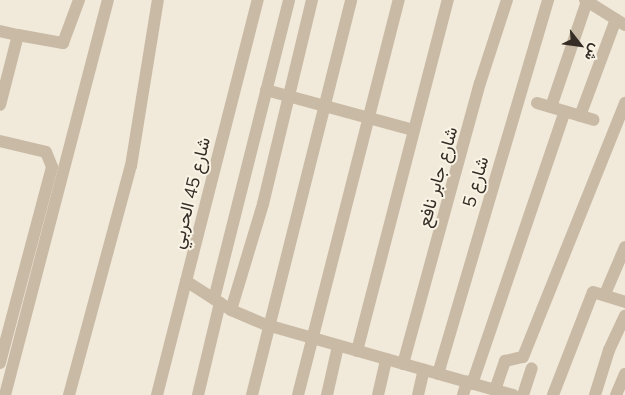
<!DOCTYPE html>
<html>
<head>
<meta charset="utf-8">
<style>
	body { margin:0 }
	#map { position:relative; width:625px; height:395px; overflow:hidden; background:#f1e9d9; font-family:Mulish,Vazirmatn,sans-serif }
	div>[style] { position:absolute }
	.minor>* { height:12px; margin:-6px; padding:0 6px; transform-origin:6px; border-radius:6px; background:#c9baa5 }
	span { translate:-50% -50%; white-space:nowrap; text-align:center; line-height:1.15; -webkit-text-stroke:4px #f9f3e5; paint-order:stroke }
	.street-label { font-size:18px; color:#352d26 }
	.north { position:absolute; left:555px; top:20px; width:50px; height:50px; -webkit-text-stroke:4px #f9f3e5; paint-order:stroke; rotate:120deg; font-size:14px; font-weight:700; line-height:20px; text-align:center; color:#352d26 }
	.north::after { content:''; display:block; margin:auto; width:18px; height:22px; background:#352d26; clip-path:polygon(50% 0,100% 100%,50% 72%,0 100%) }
</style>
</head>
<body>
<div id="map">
	<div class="minor">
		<i style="left:585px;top:0;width:47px;rotate:32deg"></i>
		<i style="left:0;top:31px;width:18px;rotate:13deg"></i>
		<i style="left:18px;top:35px;width:72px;rotate:104.4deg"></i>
		<i style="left:18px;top:35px;width:46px;rotate:10.1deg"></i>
		<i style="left:63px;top:43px;width:46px;rotate:-69.6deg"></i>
		<i style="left:266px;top:90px;width:152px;rotate:15.2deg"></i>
		<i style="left:537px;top:103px;width:59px;rotate:16.6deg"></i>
		<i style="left:551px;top:107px;width:112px;rotate:-71.2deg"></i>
		<i style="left:580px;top:116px;width:103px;rotate:-69.6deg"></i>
		<i style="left:0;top:141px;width:47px;rotate:13.4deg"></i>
		<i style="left:46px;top:152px;width:16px;rotate:68deg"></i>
		<i style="left:52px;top:167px;width:203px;rotate:104.9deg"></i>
		<i style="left:186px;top:281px;width:54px;rotate:32.8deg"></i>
		<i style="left:231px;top:310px;width:39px;rotate:23deg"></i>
		<i style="left:267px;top:325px;width:256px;rotate:15.9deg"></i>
		<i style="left:605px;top:294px;width:51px;rotate:-66.9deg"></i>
		<i style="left:214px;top:299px;width:308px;rotate:-75.9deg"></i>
		<i style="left:231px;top:310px;width:111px;rotate:-73.2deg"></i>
		<i style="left:263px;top:204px;width:210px;rotate:-76.5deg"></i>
		<i style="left:357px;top:351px;width:363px;rotate:-75.5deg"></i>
		<i style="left:403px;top:364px;width:291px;rotate:-74.7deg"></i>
		<i style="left:480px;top:83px;width:87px;rotate:-72deg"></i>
		<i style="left:438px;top:374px;width:390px;rotate:-73.6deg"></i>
		<i style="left:472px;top:384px;width:288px;rotate:-71.2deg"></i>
		<i style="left:495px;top:390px;width:31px;rotate:-71deg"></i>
		<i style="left:505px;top:361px;width:18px;rotate:-13deg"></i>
		<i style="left:523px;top:357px;width:274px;rotate:-68.1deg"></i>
		<i style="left:5px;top:395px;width:408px;rotate:-75.4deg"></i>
		<i style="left:69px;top:395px;width:237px;rotate:-74.9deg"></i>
		<i style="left:131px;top:166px;width:168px;rotate:-80.8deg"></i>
		<i style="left:157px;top:395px;width:408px;rotate:-75.7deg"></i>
		<i style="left:198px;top:395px;width:95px;rotate:-76.6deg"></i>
		<i style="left:252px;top:395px;width:407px;rotate:-75.9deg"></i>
		<i style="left:298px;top:395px;width:408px;rotate:-75.7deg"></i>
		<i style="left:327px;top:395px;width:50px;rotate:-77.3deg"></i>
		<i style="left:378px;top:395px;width:37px;rotate:-77deg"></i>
		<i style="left:418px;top:395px;width:26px;rotate:-77deg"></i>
		<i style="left:463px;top:395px;width:14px;rotate:-73deg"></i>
		<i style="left:523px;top:395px;width:28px;rotate:-72deg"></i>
		<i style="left:553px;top:395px;width:110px;rotate:-68.8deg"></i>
		<i style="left:593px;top:292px;width:34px;rotate:17deg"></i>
		<i style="left:595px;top:395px;width:47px;rotate:-72.7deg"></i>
		<i style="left:609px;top:350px;width:38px;rotate:-65deg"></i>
		<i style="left:616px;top:395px;width:23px;rotate:-67deg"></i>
	</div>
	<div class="street-label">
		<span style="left:438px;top:177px;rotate:-74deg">شارع جابر نافع</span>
		<span style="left:476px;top:182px;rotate:-74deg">شارع 5</span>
		<span style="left:191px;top:193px;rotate:-76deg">شارع 45 الحربي</span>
	</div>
	<div class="north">ش</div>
</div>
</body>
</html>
